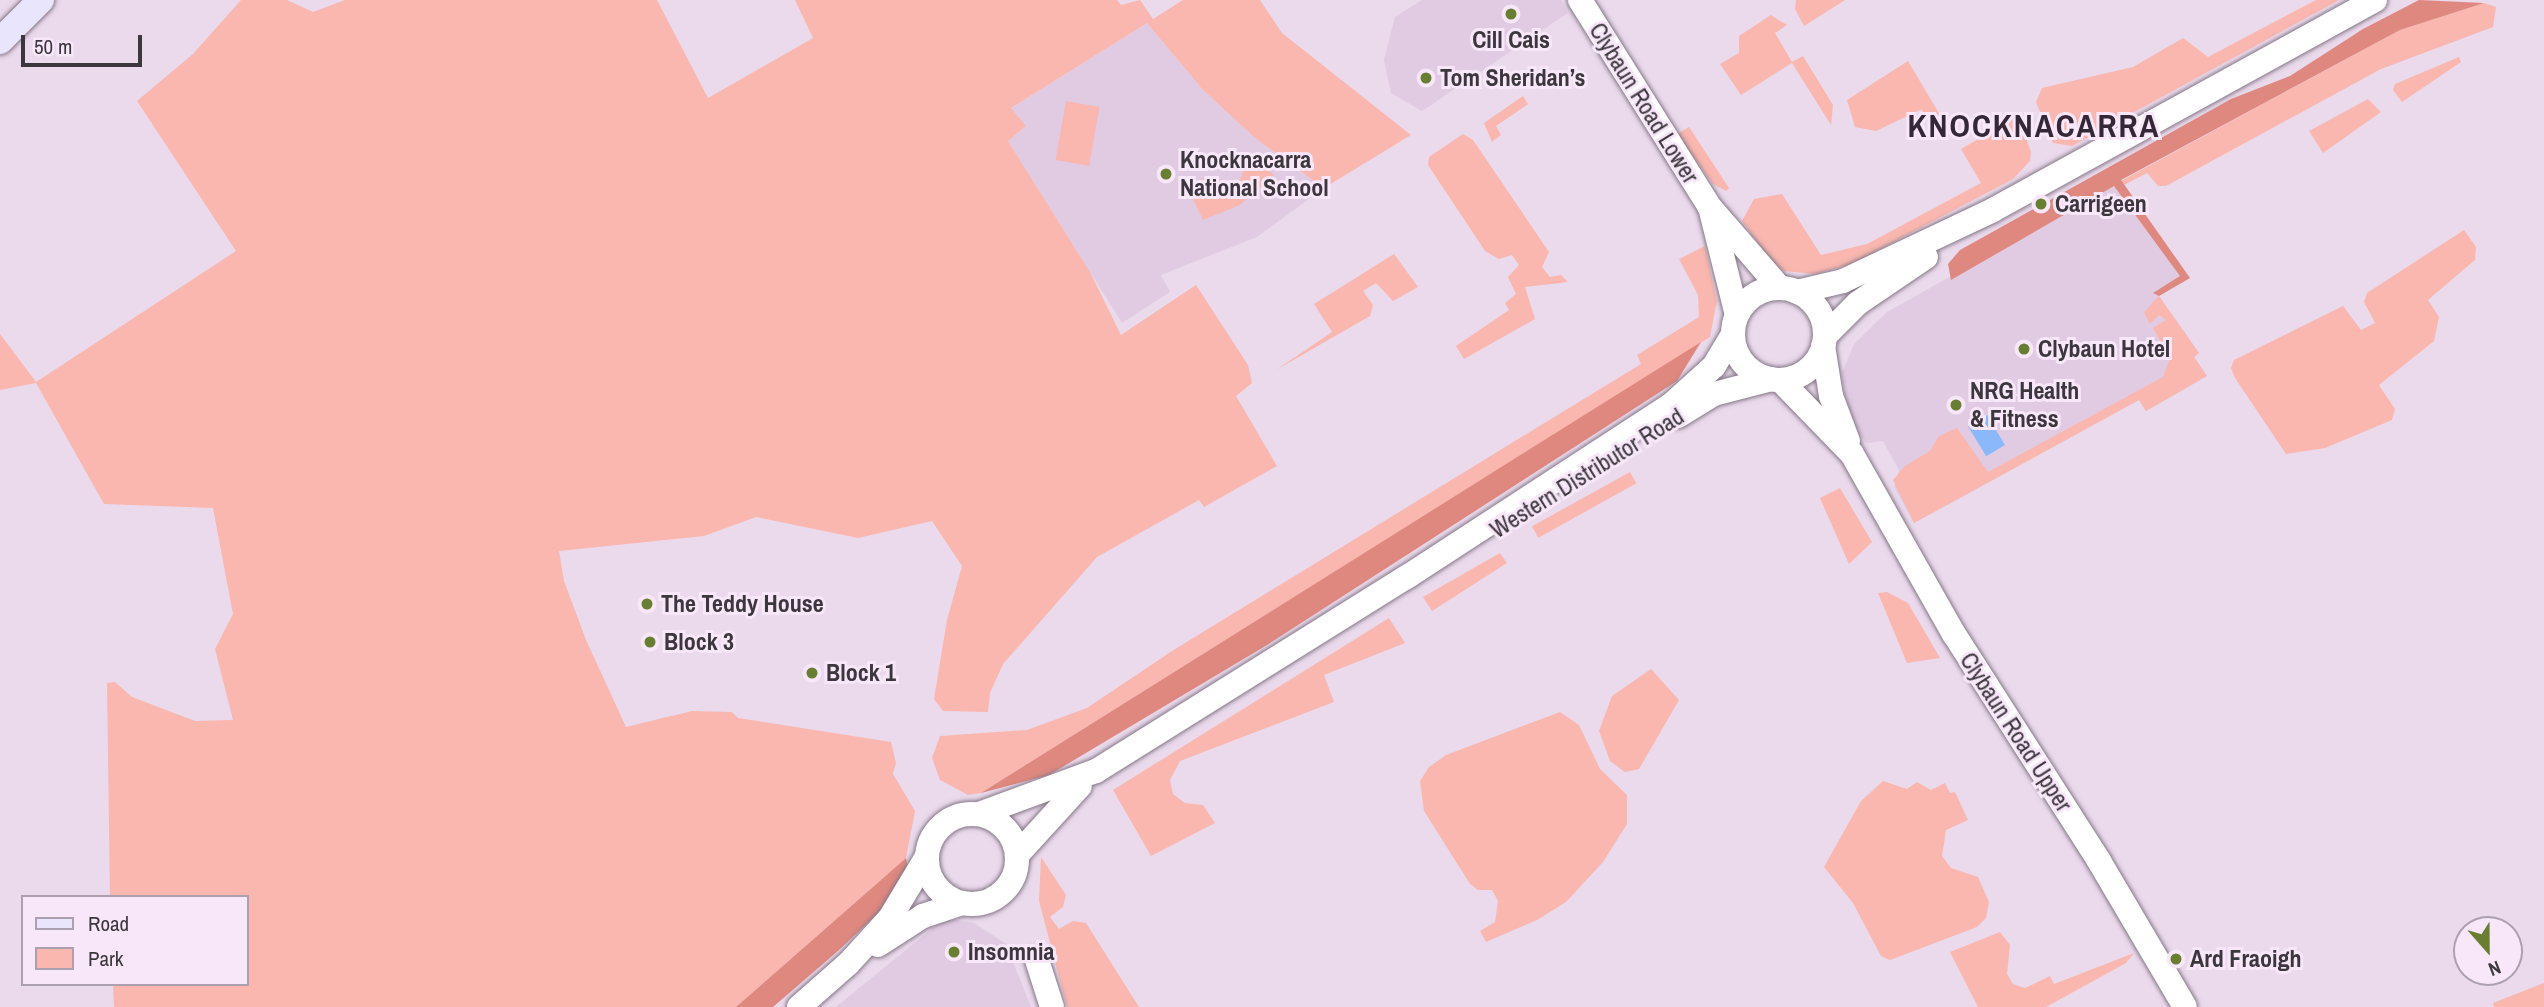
<!DOCTYPE html>
<html>
<head>
<meta charset="utf-8">
<style>
	body { margin:0 }
	#map { position:relative; width:2544px; height:1007px; overflow:hidden; background:#eadaec; font-family:"Archivo Narrow",sans-serif }
	div>[style] { position:absolute }
	.built>* { inset:0; background:#e0cbe2 }
	.green>* { inset:0; background:#f9b7af; transform-origin:0 0 }
	.forest>* { inset:0; background:#de887f }
	.water>* { inset:0; background:#8ab8fb; transform-origin:0 0 }
	.roads { filter:drop-shadow(0 0 2px #857787) drop-shadow(0 0 2px #857787) }
	.tertiary>* { height:24px; margin:-12px; padding:0 12px; transform-origin:12px; border-radius:12px; background:#fff }
	.tertiary>.ring { margin:-12px; padding:0; box-sizing:content-box; background:none; border:24px solid #fff; border-radius:50% }
	.secondary>* { height:26px; margin:-13px; padding:0 13px; transform-origin:13px; border-radius:13px; background:#e8e5fd }
	.dots>* { width:19px; height:19px; translate:-50% -50%; box-sizing:border-box; border:4px solid #f7e7f9; border-radius:50% }
	span { translate:-50% -50%; white-space:nowrap; text-align:center; line-height:1.15; -webkit-text-stroke:6px #f7e7f9; paint-order:stroke }
	.poi-label { font-size:24px; color:#3c363d; font-weight:700 }
	.left { translate:0 -50%; text-align:left }
	.street-label { font-size:24px; color:#3c363d }
	.district-label { font-size:32px; color:#342836; font-weight:700; letter-spacing:2px }
	.legend { position:absolute; left:21px; top:895px; width:228px; height:91px; box-sizing:border-box; background:#f7e7f9; border:2px solid #aca0ae; margin:0; padding:9px 12px; list-style:none; font-size:21px; color:#3c363d }
	.legend li { display:flex; align-items:center; gap:14px; height:35px }
	.legend b { width:35px; border:2px solid #aca0ae }
	.north { position:absolute; left:2453px; top:916px; width:70px; height:70px; box-sizing:border-box; background:#f7e7f9; border:2px solid #aca0ae; border-radius:50%; rotate:159deg; font-size:19px; font-weight:700; line-height:28px; text-align:center; color:#3c363d }
	.north::after { content:''; display:block; margin:auto; width:24px; height:32px; background:#687f31; clip-path:polygon(50% 0,100% 100%,50% 72%,0 100%) }
	.scale { position:absolute; left:21px; top:35px; width:121px; height:32px; box-sizing:border-box; border:4px solid #3c363d; border-top:0; padding-left:9px; font-size:21px; line-height:24px; white-space:nowrap; color:#3c363d; -webkit-text-stroke:5px #f7e7f9; paint-order:stroke }
</style>
</head>
<body>
<div id="map">
	<div class="built">
		<i style="clip-path:polygon(1422px 0,1561px 0,1568px 13px,1422px 111px,1391px 93px,1384px 60px,1395px 17px)"></i>
		<i style="clip-path:polygon(1147px 23px,1203px 90px,1256px 139px,1324px 188px,1257px 237px,1161px 275px,1170px 292px,1122px 323px,1008px 141px,1026px 126px,1010px 109px)"></i>
		<i style="clip-path:polygon(2121px 181px,2190px 278px,2159px 296px,2199px 353px,2194px 357px,2207px 376px,2146px 411px,2139px 400px,1914px 523px,1894px 487px,1899px 470px,1883px 441px,1866px 443px,1847px 415px,1842px 373px,1854px 344px,1887px 312px)"></i>
		<i style="clip-path:polygon(955px 920px,974px 923px,1006px 944px,1031px 1007px,836px 1007px,940px 922px)"></i>
	</div>
	<div class="green">
		<i style="clip-path:polygon(241px 0,287px 0,313px 12px,345px 0,657px 0,708px 98px,813px 38px,795px 0,1117px 0,1121px 5px,1140px 0,1153px 19px,1183px 0,1260px 0,1282px 33px,1411px 135px,1324px 188px,1256px 139px,1203px 90px,1147px 23px,1011px 108px,1026px 126px,1008px 141px,1090px 272px,1121px 335px,1196px 285px,1248px 365px,1252px 383px,1236px 396px,1277px 466px,1204px 507px,1199px 500px,1097px 557px,1003px 664px,990px 693px,988px 712px,943px 711px,934px 699px,947px 620px,962px 566px,932px 521px,858px 538px,756px 517px,704px 536px,559px 551px,564px 581px,586px 640px,626px 727px,692px 711px,732px 712px,738px 718px,891px 742px,896px 763px,893px 774px,915px 811px,906px 858px,736px 1007px,114px 1007px,113px 984px,247px 984px,247px 897px,110px 897px,107px 683px,115px 682px,132px 697px,195px 721px,233px 720px,215px 649px,233px 614px,213px 508px,104px 504px,36px 383px,0 390px,0 334px,36px 382px,236px 251px,137px 101px,193px 54px)"></i>
		<i style="clip-path:polygon(1796px 0,1845px 0,1804px 26px,1795px 9px)"></i>
		<i style="clip-path:polygon(2316px 0,2339px 0,2072px 146px,2053px 143px,2036px 102px,2042px 88px,2133px 67px,2183px 38px,2208px 57px)"></i>
		<i style="clip-path:polygon(2484px 3px,2496px 7px,2493px 27px,2381px 69px,2166px 186px,2158px 186px,2147px 173px,2124px 185px,2121px 181px,2400px 30px)"></i>
		<i style="clip-path:polygon(1771px 15px,1787px 25px,1775px 33px,1792px 62px,1803px 56px,1833px 105px,1831px 125px,1792px 63px,1741px 95px,1720px 64px,1739px 53px,1739px 36px)"></i>
		<i style="clip-path:polygon(2459px 57px,2461px 62px,2402px 102px,2393px 90px,2395px 84px)"></i>
		<i style="clip-path:polygon(1908px 61px,1940px 115px,1924px 116px,1922px 109px,1876px 131px,1855px 127px,1847px 100px)"></i>
		<i style="clip-path:polygon(1523px 96px,1528px 104px,1496px 126px,1501px 135px,1492px 142px,1484px 123px)"></i>
		<i style="clip-path:polygon(2368px 99px,2381px 112px,2323px 153px,2309px 131px)"></i>
		<i style="left:1066px;top:101px;width:34px;height:60px;rotate:10deg"></i>
		<i style="clip-path:polygon(2018px 116px,2031px 152px,2030px 161px,2013px 179px,1852px 264px,1815px 274px,1784px 271px,1774px 266px,1742px 221px,1754px 199px,1782px 194px,1821px 255px,1867px 244px,1981px 183px,1961px 149px)"></i>
		<i style="clip-path:polygon(1689px 127px,1729px 188px,1726px 191px,1713px 184px,1677px 134px)"></i>
		<i style="clip-path:polygon(1463px 134px,1473px 140px,1549px 252px,1542px 267px,1550px 277px,1561px 275px,1568px 282px,1525px 287px,1535px 319px,1464px 359px,1456px 346px,1509px 310px,1505px 303px,1516px 294px,1508px 277px,1519px 265px,1512px 255px,1499px 259px,1485px 251px,1428px 165px,1429px 157px)"></i>
		<i style="clip-path:polygon(1249px 153px,1274px 175px,1240px 205px,1203px 220px,1192px 197px,1204px 177px,1239px 184px)"></i>
		<i style="clip-path:polygon(2464px 230px,2476px 247px,2475px 260px,2428px 300px,2439px 317px,2434px 341px,2379px 385px,2395px 409px,2392px 420px,2325px 448px,2286px 454px,2235px 378px,2231px 368px,2234px 360px,2343px 306px,2361px 330px,2375px 323px,2364px 302px,2367px 293px)"></i>
		<i style="clip-path:polygon(1705px 246px,1717px 301px,1710px 337px,981px 793px,968px 795px,940px 780px,932px 758px,940px 736px,1027px 730px,1087px 708px,1172px 651px,1641px 364px,1637px 355px,1699px 317px,1698px 295px,1679px 259px)"></i>
		<i style="clip-path:polygon(1394px 254px,1418px 287px,1393px 301px,1376px 283px,1363px 291px,1373px 305px,1370px 316px,1276px 370px,1332px 332px,1314px 304px)"></i>
		<i style="clip-path:polygon(2159px 296px,2199px 353px,2194px 357px,2207px 376px,2146px 411px,2139px 400px,1914px 523px,1893px 480px,1905px 466px,1930px 451px,1939px 436px,1957px 428px,1988px 472px,2163px 377px,2170px 358px,2153px 328px,2166px 320px,2159px 315px,2150px 324px,2144px 312px)"></i>
		<i style="left:1630px;top:472px;width:13px;height:112px;rotate:61deg"></i>
		<i style="clip-path:polygon(1840px 488px,1872px 542px,1849px 564px,1820px 498px)"></i>
		<i style="clip-path:polygon(1500px 553px,1507px 563px,1432px 611px,1423px 597px)"></i>
		<i style="clip-path:polygon(1887px 592px,1908px 603px,1940px 658px,1907px 663px,1878px 593px)"></i>
		<i style="clip-path:polygon(1389px 618px,1405px 643px,1324px 675px,1334px 702px,1180px 761px,1170px 780px,1173px 794px,1185px 803px,1203px 805px,1215px 823px,1151px 856px,1113px 790px)"></i>
		<i style="clip-path:polygon(1651px 669px,1679px 700px,1639px 769px,1625px 772px,1610px 761px,1599px 731px,1612px 696px)"></i>
		<i style="clip-path:polygon(1560px 712px,1579px 725px,1600px 769px,1627px 795px,1627px 824px,1603px 862px,1566px 902px,1537px 920px,1486px 942px,1480px 931px,1495px 922px,1498px 901px,1492px 890px,1478px 890px,1470px 884px,1424px 811px,1420px 781px,1429px 767px,1446px 755px)"></i>
		<i style="clip-path:polygon(1883px 781px,1907px 789px,1917px 782px,1931px 790px,1945px 783px,1950px 793px,1955px 792px,1968px 820px,1946px 830px,1942px 856px,1951px 868px,1978px 877px,1989px 902px,1986px 918px,1977px 927px,1890px 960px,1881px 956px,1853px 903px,1824px 867px,1861px 801px)"></i>
		<i style="clip-path:polygon(1041px 857px,1066px 895px,1063px 907px,1050px 917px,1059px 929px,1073px 921px,1086px 923px,1139px 1007px,1067px 1007px,1039px 901px)"></i>
		<i style="clip-path:polygon(2000px 932px,2010px 945px,2007px 974px,2013px 984px,2025px 988px,2050px 976px,2054px 984px,2134px 953px,2126px 963px,2046px 1007px,1978px 1007px,1950px 952px)"></i>
		<i style="clip-path:polygon(2544px 983px,2544px 1007px,2494px 1007px,2493px 1003px)"></i>
	</div>
	<div class="forest">
		<i style="clip-path:polygon(2419px 0,2484px 3px,2400px 30px,2121px 180px,2190px 278px,2159px 296px,2153px 293px,2180px 276px,2114px 186px,1951px 280px,1948px 264px,1960px 250px,2231px 99px,2290px 76px,2363px 29px)"></i>
		<i style="clip-path:polygon(1701px 342px,1677px 381px,1267px 645px,1049px 775px,981px 793px)"></i>
		<i style="clip-path:polygon(906px 858px,908px 867px,893px 899px,839px 950px,773px 1007px,736px 1007px)"></i>
	</div>
	<div class="water">
		<i style="left:1987px;top:415px;width:35px;height:22px;rotate:59deg"></i>
	</div>
	<div class="roads">
		<div class="tertiary">
			<i style="left:1580px;top:0;width:243px;rotate:57.9deg"></i>
			<i style="left:1709px;top:206px;width:108px;rotate:49.1deg"></i>
			<i style="left:1711px;top:211px;width:107px;rotate:76deg"></i>
			<i class="ring" style="left:1733px;top:288px;width:68px;height:68px"></i>
			<i style="left:1797px;top:292px;width:47px;rotate:-13.4deg"></i>
			<i style="left:1843px;top:281px;width:166px;rotate:-25.3deg"></i>
			<i style="left:1993px;top:210px;width:436px;rotate:-28.8deg"></i>
			<i style="left:1825px;top:336px;width:47px;rotate:-45deg"></i>
			<i style="left:1858px;top:303px;width:82px;rotate:-34.1deg"></i>
			<i style="left:1823px;top:346px;width:51px;rotate:80.9deg"></i>
			<i style="left:1831px;top:396px;width:48px;rotate:69.3deg"></i>
			<i style="left:1780px;top:380px;width:103px;rotate:45.8deg"></i>
			<i style="left:1852px;top:454px;width:207px;rotate:60.5deg"></i>
			<i style="left:1954px;top:634px;width:269px;rotate:57.4deg"></i>
			<i style="left:2099px;top:861px;width:169px;rotate:59.5deg"></i>
			<i style="left:1678px;top:416px;width:42px;rotate:-31.4deg"></i>
			<i style="left:1714px;top:394px;width:59px;rotate:-14.7deg"></i>
			<i class="ring" style="left:927px;top:814px;width:66px;height:66px"></i>
			<i style="left:979px;top:814px;width:125px;rotate:-20.2deg"></i>
			<i style="left:1096px;top:771px;width:367px;rotate:-32deg"></i>
			<i style="left:1407px;top:577px;width:315px;rotate:-33.1deg"></i>
			<i style="left:1671px;top:405px;width:58px;rotate:-42.2deg"></i>
			<i style="left:1714px;top:366px;width:37px;rotate:-59deg"></i>
			<i style="left:1017px;top:855px;width:93px;rotate:-47.6deg"></i>
			<i style="left:878px;top:945px;width:54px;rotate:-32.8deg"></i>
			<i style="left:923px;top:916px;width:41px;rotate:-18.4deg"></i>
			<i style="left:1037px;top:960px;width:49px;rotate:72.3deg"></i>
			<i style="left:799px;top:1007px;width:65px;rotate:-41.3deg"></i>
			<i style="left:848px;top:964px;width:62px;rotate:-47.6deg"></i>
			<i style="left:890px;top:918px;width:70px;rotate:-59deg"></i>
		</div>
		<div class="secondary">
			<i style="left:0;top:41px;width:58px;rotate:-45deg"></i>
		</div>
	</div>
	<div class="dots">
		<i style="left:1511px;top:14px;background:#687f31"></i>
		<i style="left:1426px;top:78px;background:#687f31"></i>
		<i style="left:1166px;top:174px;background:#687f31"></i>
		<i style="left:2041px;top:204px;background:#687f31"></i>
		<i style="left:2024px;top:349px;background:#687f31"></i>
		<i style="left:1956px;top:405px;background:#687f31"></i>
		<i style="left:647px;top:604px;background:#687f31"></i>
		<i style="left:650px;top:642px;background:#687f31"></i>
		<i style="left:812px;top:673px;background:#687f31"></i>
		<i style="left:954px;top:952px;background:#687f31"></i>
		<i style="left:2176px;top:959px;background:#687f31"></i>
	</div>
	<div class="poi-label">
		<span style="left:1511px;top:40px">Cill Cais</span>
		<span class="left" style="left:1440px;top:78px">Tom Sheridan’s</span>
		<span class="left" style="left:1180px;top:174px">Knocknacarra<br>National School</span>
		<span class="left" style="left:2055px;top:204px">Carrigeen</span>
		<span class="left" style="left:2038px;top:349px">Clybaun Hotel</span>
		<span class="left" style="left:1970px;top:405px">NRG Health<br>&amp; Fitness</span>
		<span class="left" style="left:661px;top:604px">The Teddy House</span>
		<span class="left" style="left:664px;top:642px">Block 3</span>
		<span class="left" style="left:826px;top:673px">Block 1</span>
		<span class="left" style="left:968px;top:952px">Insomnia</span>
		<span class="left" style="left:2190px;top:959px">Ard Fraoigh</span>
	</div>
	<div class="street-label">
		<span style="left:1644px;top:103px;rotate:58deg">Clybaun Road Lower</span>
		<span style="left:1587px;top:473px;rotate:-32deg">Western Distributor Road</span>
		<span style="left:2016px;top:732px;rotate:57deg">Clybaun Road Upper</span>
	</div>
	<div class="district-label">
		<span style="left:2034px;top:126px">KNOCKNACARRA</span>
	</div>
	<ul class="legend">
	<li><b style="height:9px;background:#e8e5fd"></b>Road</li>
	<li><b style="height:19px;background:#f9b7af"></b>Park</li>
	</ul>
	<div class="north">N</div>
	<div class="scale">50 m</div>
</div>
</body>
</html>
